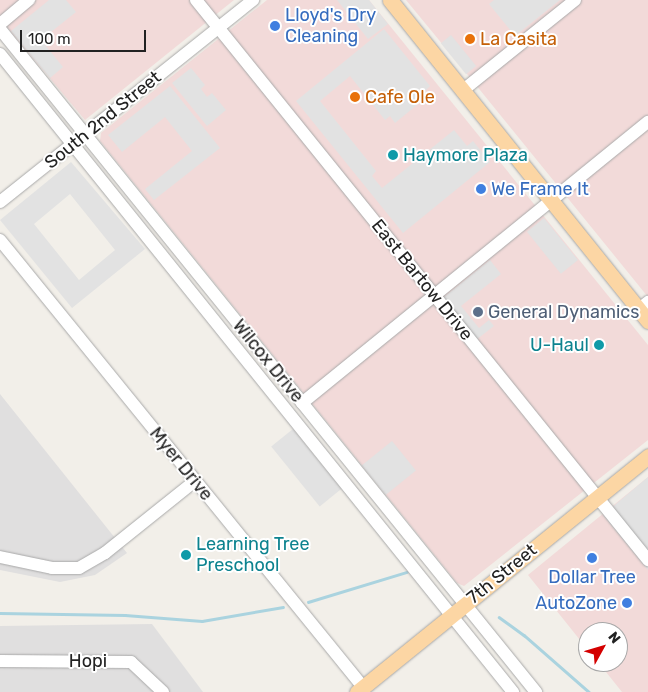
<!DOCTYPE html>
<html>
<head>
<meta charset="utf-8">
<style>
	body { margin:0 }
	#map { position:relative; width:648px; height:692px; overflow:hidden; background:#f2efe9; font-family:Rubik,sans-serif }
	div>[style] { position:absolute }
	.residential>* { inset:0; background:#e0dfdf }
	.commercial>* { inset:0; background:#f2dad9 }
	.parking>* { inset:0; background:#e2e2e2; transform-origin:0 0 }
	.stream>* { height:2.5px; margin:-1.25px; padding:0 1.25px; transform-origin:1.25px; border-radius:1.25px; background:#aad3df }
	.roads { filter:drop-shadow(0 0 1px #a9a9a9) drop-shadow(0 0 1px #a9a9a9) }
	.minor>* { height:12px; margin:-6px; padding:0 6px; transform-origin:6px; border-radius:6px; background:#fff }
	.major>* { height:15px; margin:-7.5px; padding:0 7.5px; transform-origin:7.5px; border-radius:7.5px; background:#fcd6a4 }
	.dots>* { width:14px; height:14px; translate:-50% -50%; box-sizing:border-box; border:2px solid #fff; border-radius:50% }
	span { translate:-50% -50%; white-space:nowrap; text-align:center; line-height:1.15; -webkit-text-stroke:4px #fff; paint-order:stroke }
	.shop-label { font-size:18px; color:#366cbe }
	.left { translate:0 -50%; text-align:left }
	.right { translate:-100% -50%; text-align:right }
	.food-label { font-size:18px; color:#c56008 }
	.street-label { font-size:18px; color:#222 }
	.culture-label { font-size:18px; color:#0d838f }
	.service-label { font-size:18px; color:#4e5e75 }
	.north { position:absolute; left:578px; top:622px; width:50px; height:50px; box-sizing:border-box; background:#fff; border:1px solid #a7a7a7; border-radius:50%; rotate:51deg; font-size:14px; font-weight:700; line-height:20px; text-align:center; color:#222 }
	.north::after { content:''; display:block; margin:auto; width:18px; height:22px; background:#d40000; clip-path:polygon(50% 0,100% 100%,50% 72%,0 100%) }
	.scale { position:absolute; left:20px; top:30px; width:126px; height:22px; box-sizing:border-box; border:2px solid #222; border-top:0; padding-left:6px; font-size:15px; line-height:18px; white-space:nowrap; color:#222; -webkit-text-stroke:4px #fff; paint-order:stroke }
</style>
</head>
<body>
<div id="map">
	<div class="residential">
		<i style="clip-path:polygon(0 394px,127px 553px,95px 575px,60px 582px,0 570px)"></i>
		<i style="clip-path:polygon(152px 624px,203px 692px,0 692px,0 626px)"></i>
	</div>
	<div class="commercial">
		<i style="clip-path:polygon(0 0,234px 0,85px 120px,0 19px)"></i>
		<i style="clip-path:polygon(267px 0,369px 0,648px 345px,648px 440px,464px 586px,457px 583px,100px 141px,101px 133px)"></i>
		<i style="clip-path:polygon(406px 0,648px 0,648px 297px,467px 74px)"></i>
		<i style="clip-path:polygon(648px 477px,648px 692px,622px 692px,598px 662px,618px 662px,618px 632px,588px 632px,588px 650px,528px 575px)"></i>
	</div>
	<div class="parking">
		<i style="clip-path:polygon(49px 0,66px 0,76px 12px,41px 40px,63px 67px,50px 78px,11px 31px)"></i>
		<i style="clip-path:polygon(337px 0,369px 0,388px 24px,368px 39px)"></i>
		<i style="clip-path:polygon(494px 0,560px 0,515px 36px,489px 4px)"></i>
		<i style="clip-path:polygon(384px 29px,430px 86px,425px 91px,429px 95px,395px 123px,390px 116px,385px 120px,350px 76px,320px 101px,376px 171px,372px 176px,382px 188px,454px 130px,467px 146px,473px 141px,490px 162px,403px 233px,296px 101px)"></i>
		<i style="left:451px;top:35px;width:40px;height:13px;rotate:51deg"></i>
		<i style="clip-path:polygon(191px 68px,205px 85px,201px 89px,207px 97px,212px 93px,226px 110px,207px 126px,172px 83px)"></i>
		<i style="clip-path:polygon(170px 86px,220px 148px,154px 200px,145px 189px,192px 151px,165px 117px,122px 152px,108px 135px)"></i>
		<i style="clip-path:polygon(evenodd,71px 162px,145px 249px,72px 308px,0 220px,71px 162px,70px 194px,115px 250px,79px 280px,34px 224px,70px 194px)"></i>
		<i style="left:544px;top:218px;width:54px;height:22px;rotate:51deg"></i>
		<i style="clip-path:polygon(490px 260px,501px 274px,461px 306px,479px 328px,489px 320px,494px 326px,476px 340px,443px 298px)"></i>
		<i style="left:293px;top:429px;width:77px;height:28px;rotate:51deg"></i>
		<i style="left:392px;top:441px;width:38px;height:39px;rotate:51deg"></i>
		<i style="clip-path:polygon(648px 477px,648px 570px,603px 515px)"></i>
	</div>
	<div class="stream">
		<i style="left:308px;top:602px;width:103px;rotate:-16.9deg"></i>
		<i style="left:0;top:613px;width:125px;rotate:0.9deg"></i>
		<i style="left:125px;top:615px;width:77px;rotate:4.5deg"></i>
		<i style="left:202px;top:621px;width:82px;rotate:-9.8deg"></i>
		<i style="left:499px;top:617px;width:31px;rotate:36deg"></i>
		<i style="left:524px;top:635px;width:86px;rotate:41.2deg"></i>
	</div>
	<div class="roads">
		<div class="minor">
			<i style="left:196px;top:0;width:720px;rotate:51.09deg"></i>
			<i style="left:0;top:24px;width:38px;rotate:-40deg"></i>
			<i style="left:0;top:29px;width:853px;rotate:51.05deg"></i>
			<i style="left:0;top:54px;width:819px;rotate:51.2deg"></i>
			<i style="left:462px;top:91px;width:145px;rotate:-38.8deg"></i>
			<i style="left:0;top:202px;width:324px;rotate:-38.6deg"></i>
			<i style="left:0;top:240px;width:576px;rotate:50.92deg"></i>
			<i style="left:638px;top:310px;width:13px;rotate:-39deg"></i>
			<i style="left:302px;top:403px;width:446px;rotate:-39.1deg"></i>
			<i style="left:0;top:557px;width:53px;rotate:11.9deg"></i>
			<i style="left:52px;top:568px;width:27px"></i>
			<i style="left:79px;top:568px;width:30px;rotate:-30deg"></i>
			<i style="left:105px;top:553px;width:115px;rotate:-38.7deg"></i>
			<i style="left:0;top:661px;width:131px;rotate:0.4deg"></i>
			<i style="left:131px;top:662px;width:44px;rotate:43.2deg"></i>
		</div>
		<div class="major">
			<i style="left:390px;top:0;width:412px;rotate:51.2deg"></i>
			<i style="left:357px;top:692px;width:375px;rotate:-39deg"></i>
		</div>
	</div>
	<div class="dots">
		<i style="left:275px;top:26px;background:#3f7fe0"></i>
		<i style="left:470px;top:39px;background:#e8710a"></i>
		<i style="left:355px;top:97px;background:#e8710a"></i>
		<i style="left:393px;top:155px;background:#0f9aa8"></i>
		<i style="left:481px;top:189px;background:#3f7fe0"></i>
		<i style="left:478px;top:312px;background:#5c6f8a"></i>
		<i style="left:599px;top:345px;background:#0f9aa8"></i>
		<i style="left:186px;top:555px;background:#0f9aa8"></i>
		<i style="left:592px;top:558px;background:#3f7fe0"></i>
		<i style="left:627px;top:603px;background:#3f7fe0"></i>
	</div>
	<div class="shop-label">
		<span class="left" style="left:285px;top:26px">Lloyd's Dry<br>Cleaning</span>
		<span class="left" style="left:491px;top:189px">We Frame It</span>
		<span style="left:592px;top:577px">Dollar Tree</span>
		<span class="right" style="left:617px;top:603px">AutoZone</span>
	</div>
	<div class="food-label">
		<span class="left" style="left:480px;top:39px">La Casita</span>
		<span class="left" style="left:365px;top:97px">Cafe Ole</span>
	</div>
	<div class="street-label">
		<span style="left:103px;top:120px;rotate:-39deg">South 2nd Street</span>
		<span style="left:422px;top:280px;rotate:51deg">East Bartow Drive</span>
		<span style="left:268px;top:361px;rotate:51deg">Wilcox Drive</span>
		<span style="left:181px;top:464px;rotate:51deg">Myer Drive</span>
		<span style="left:502px;top:574px;rotate:-39deg">7th Street</span>
		<span style="left:88px;top:661px">Hopi</span>
	</div>
	<div class="culture-label">
		<span class="left" style="left:403px;top:155px">Haymore Plaza</span>
		<span class="right" style="left:589px;top:345px">U-Haul</span>
		<span class="left" style="left:196px;top:555px">Learning Tree<br>Preschool</span>
	</div>
	<div class="service-label">
		<span class="left" style="left:488px;top:312px">General Dynamics</span>
	</div>
	<div class="north">N</div>
	<div class="scale">100 m</div>
</div>
</body>
</html>
